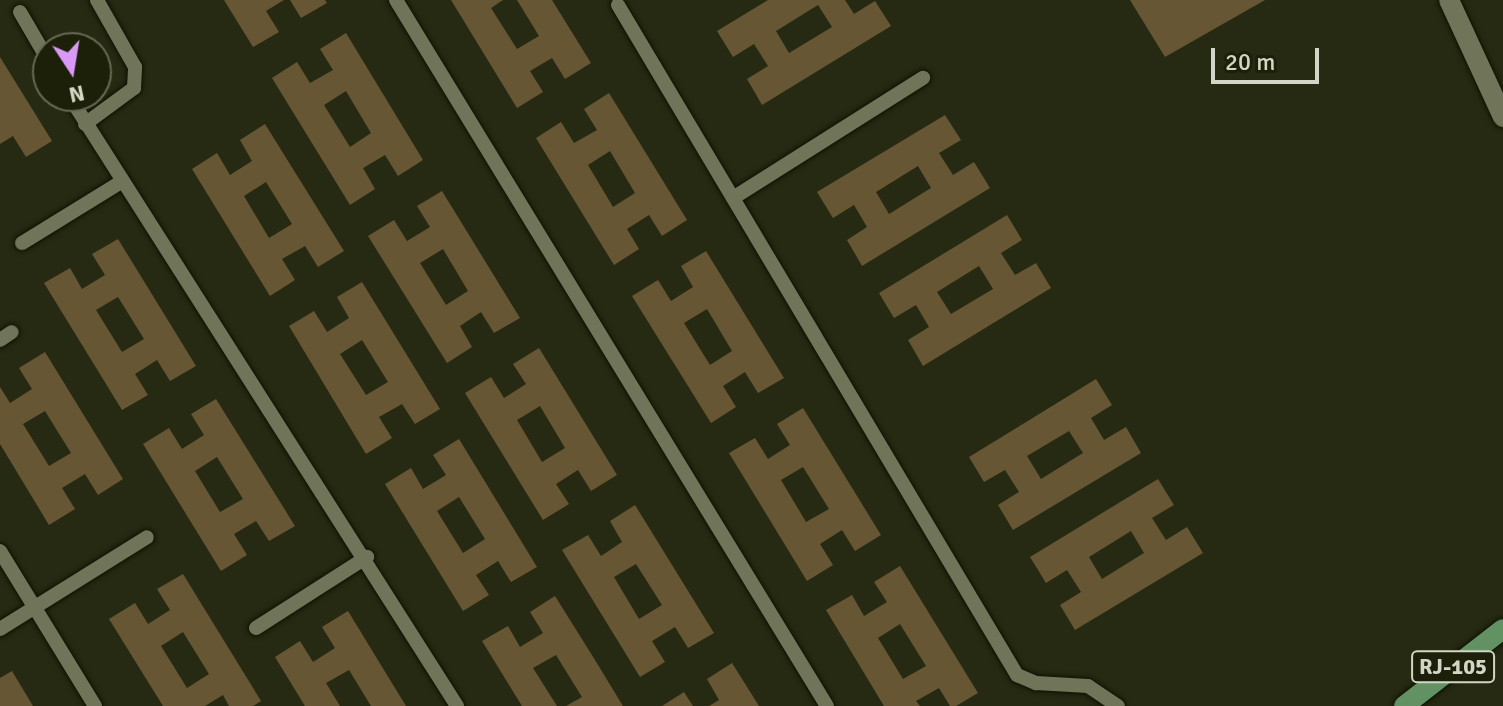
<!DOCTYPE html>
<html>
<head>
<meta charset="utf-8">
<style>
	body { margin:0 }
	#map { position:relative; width:1503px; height:706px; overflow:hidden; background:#262a12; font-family:Signika,sans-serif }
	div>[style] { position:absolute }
	.building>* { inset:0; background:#675634 }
	.roads { filter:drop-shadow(0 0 2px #0f1200) drop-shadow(0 0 2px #0f1200) }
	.lane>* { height:14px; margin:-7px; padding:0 7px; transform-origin:7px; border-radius:7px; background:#70755a }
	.street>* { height:20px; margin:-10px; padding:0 10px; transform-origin:10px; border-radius:10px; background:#70755a }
	.primary>* { height:20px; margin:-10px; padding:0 10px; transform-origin:10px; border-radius:10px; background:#629264 }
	span { translate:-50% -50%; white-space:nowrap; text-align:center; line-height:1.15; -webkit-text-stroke:7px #1d2008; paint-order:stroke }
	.shield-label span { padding:2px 6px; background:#1d2008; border:2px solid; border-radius:6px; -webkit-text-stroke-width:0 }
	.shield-label { font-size:22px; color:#d2d6c7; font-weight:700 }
	.north { position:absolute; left:32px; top:32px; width:80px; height:80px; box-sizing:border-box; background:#1d2008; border:2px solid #656954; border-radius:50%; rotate:168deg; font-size:22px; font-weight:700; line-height:32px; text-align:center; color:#d2d6c7 }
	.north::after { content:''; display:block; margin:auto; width:28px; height:36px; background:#d99af7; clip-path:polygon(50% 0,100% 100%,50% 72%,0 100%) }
	.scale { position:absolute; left:1211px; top:48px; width:108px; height:36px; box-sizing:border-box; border:4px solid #d2d6c7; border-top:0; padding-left:10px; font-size:24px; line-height:28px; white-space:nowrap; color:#d2d6c7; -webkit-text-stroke:6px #1d2008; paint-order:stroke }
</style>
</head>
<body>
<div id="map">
	<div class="building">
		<i style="clip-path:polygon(224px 0,284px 0,266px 11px,279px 32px,253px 47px)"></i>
		<i style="clip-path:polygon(290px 0,325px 0,327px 3px,301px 18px)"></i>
		<i style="clip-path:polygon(451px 0,503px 0,491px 8px,517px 49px,539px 36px,517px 0,552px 0,591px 63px,565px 79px,552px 58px,530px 71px,543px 92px,517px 108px)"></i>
		<i style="clip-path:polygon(evenodd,768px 0,845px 0,854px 14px,875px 1px,891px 26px,762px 105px,747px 79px,768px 66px,754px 44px,733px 57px,717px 31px,768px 0,818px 5px,832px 27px,789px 53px,776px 31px,818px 5px)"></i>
		<i style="clip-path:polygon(1130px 0,1265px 0,1165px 57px)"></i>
		<i style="clip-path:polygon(evenodd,346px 33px,423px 160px,398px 176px,385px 155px,363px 168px,375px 189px,350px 205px,272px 78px,297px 62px,310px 83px,333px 70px,320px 49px,346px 33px,346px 91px,371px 133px,350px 147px,324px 105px,346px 91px)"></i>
		<i style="clip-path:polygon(0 57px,52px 141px,26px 157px,13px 136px,0 144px)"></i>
		<i style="clip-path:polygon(evenodd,609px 93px,687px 220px,662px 236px,649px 215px,627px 229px,639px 249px,614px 265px,536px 138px,561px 122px,574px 143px,597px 130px,584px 109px,609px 93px,610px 151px,635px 193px,613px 207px,588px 165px,610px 151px)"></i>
		<i style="clip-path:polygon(evenodd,945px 115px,961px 140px,939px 153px,953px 175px,974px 162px,990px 188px,862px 266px,847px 240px,867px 227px,854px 205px,833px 218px,817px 192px,945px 115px,918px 166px,931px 188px,889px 214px,876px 192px,918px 166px)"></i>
		<i style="clip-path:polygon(evenodd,265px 124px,344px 251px,318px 267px,305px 246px,282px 259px,295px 280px,270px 296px,192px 169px,217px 153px,230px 175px,252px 161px,240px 140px,265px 124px,266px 182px,292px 224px,269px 238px,244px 196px,266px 182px)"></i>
		<i style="clip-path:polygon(evenodd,442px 191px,520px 318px,494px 333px,481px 312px,460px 326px,472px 347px,447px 363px,368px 236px,394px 220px,407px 241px,430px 227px,417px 206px,442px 191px,443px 249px,468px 291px,446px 305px,420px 263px,443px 249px)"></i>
		<i style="clip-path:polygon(evenodd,1007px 215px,1022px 240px,1001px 253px,1015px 275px,1036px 263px,1051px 288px,923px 366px,908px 340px,929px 327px,916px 305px,894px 318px,879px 293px,1007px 215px,979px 266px,993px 289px,951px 314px,937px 292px,979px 266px)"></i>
		<i style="clip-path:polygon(evenodd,118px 239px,196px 366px,170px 381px,157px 360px,135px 374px,148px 395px,122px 410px,44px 283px,70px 268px,82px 289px,105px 275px,92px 254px,118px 239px,118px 297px,144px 339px,122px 352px,96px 310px,118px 297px)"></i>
		<i style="clip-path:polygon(evenodd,706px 251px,784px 378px,758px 393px,745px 372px,723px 386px,736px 407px,711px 423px,632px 296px,658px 280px,671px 301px,693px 287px,681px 266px,706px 251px,707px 309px,732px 351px,710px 365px,684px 323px,707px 309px)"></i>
		<i style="clip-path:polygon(evenodd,362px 282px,440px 409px,415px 424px,402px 404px,379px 417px,392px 438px,366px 454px,289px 326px,314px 311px,327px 332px,349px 318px,337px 297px,362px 282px,362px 340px,388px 382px,366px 395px,340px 354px,362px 340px)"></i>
		<i style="clip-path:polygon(evenodd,539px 348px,617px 475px,591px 491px,578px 470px,556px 484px,569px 504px,543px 520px,465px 393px,491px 377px,504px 398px,526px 384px,513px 364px,539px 348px,540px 406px,565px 448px,542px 462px,517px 420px,540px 406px)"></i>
		<i style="clip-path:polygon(evenodd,45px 352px,123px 479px,98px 495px,85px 474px,62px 488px,75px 509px,49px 525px,0 444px,0 387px,10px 403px,32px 389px,19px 368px,45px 352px,45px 411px,71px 453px,49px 466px,23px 424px,45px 411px)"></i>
		<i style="clip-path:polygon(evenodd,1096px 379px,1112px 405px,1091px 418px,1104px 440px,1126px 427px,1141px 453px,1013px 530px,998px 505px,1019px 492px,1005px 470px,984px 482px,969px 457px,1096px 379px,1069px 431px,1083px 453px,1041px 479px,1027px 456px,1069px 431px)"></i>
		<i style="clip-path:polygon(evenodd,216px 399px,295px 526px,269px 541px,256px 521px,234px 534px,247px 555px,221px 571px,143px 444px,169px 428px,182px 449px,204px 435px,191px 414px,216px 399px,217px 457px,243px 499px,220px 512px,195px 471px,217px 457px)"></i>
		<i style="clip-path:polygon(evenodd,803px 408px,881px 535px,855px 551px,842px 530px,820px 544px,833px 565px,807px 581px,729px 453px,755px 438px,768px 459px,790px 445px,777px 424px,803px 408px,803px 467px,829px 509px,806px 522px,781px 480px,803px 467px)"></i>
		<i style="clip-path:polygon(evenodd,459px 439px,537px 567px,511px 582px,498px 561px,476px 575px,489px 595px,463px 611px,385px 484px,411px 468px,423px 489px,446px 475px,433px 455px,459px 439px,459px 497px,485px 539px,463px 553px,437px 511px,459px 497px)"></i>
		<i style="clip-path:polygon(evenodd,1158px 479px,1174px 505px,1152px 518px,1166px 540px,1187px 527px,1203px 553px,1075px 630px,1060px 605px,1081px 592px,1067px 570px,1046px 583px,1030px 557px,1158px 479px,1131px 531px,1144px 553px,1102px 579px,1089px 557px,1131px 531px)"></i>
		<i style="clip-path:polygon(evenodd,635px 505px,714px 633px,688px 648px,675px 627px,652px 641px,665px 662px,640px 677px,562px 550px,588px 535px,601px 556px,622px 542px,610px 521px,635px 505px,636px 564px,662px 605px,639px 619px,614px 577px,636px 564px)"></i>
		<i style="clip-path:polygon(evenodd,900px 566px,978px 693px,956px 706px,950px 706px,939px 688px,916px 701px,920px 706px,884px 706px,826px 610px,852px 595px,864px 616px,887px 602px,874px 582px,900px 566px,900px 624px,926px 666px,903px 679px,878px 638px,900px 624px)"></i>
		<i style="clip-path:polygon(evenodd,183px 574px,261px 701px,253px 706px,229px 706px,223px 695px,205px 706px,163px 706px,109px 619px,135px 603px,148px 624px,170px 610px,157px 589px,183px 574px,183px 632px,209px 674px,187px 688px,161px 646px,183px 632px)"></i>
		<i style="clip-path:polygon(555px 596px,595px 660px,623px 706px,566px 706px,582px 697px,556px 655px,533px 668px,557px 706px,522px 706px,482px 641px,508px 626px,520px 647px,543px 633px,530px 612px)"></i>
		<i style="clip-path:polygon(348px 611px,387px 675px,406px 706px,371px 706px,349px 670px,326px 683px,340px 706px,305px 706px,275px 657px,300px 641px,313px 662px,335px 648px,322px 627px)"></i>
		<i style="clip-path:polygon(732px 663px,759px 706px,709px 706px,719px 700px,707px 679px)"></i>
		<i style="clip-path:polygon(12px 671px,33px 706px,0 706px,0 678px)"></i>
		<i style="clip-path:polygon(684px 692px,693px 706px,662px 706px)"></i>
	</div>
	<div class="roads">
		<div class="lane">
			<i style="left:396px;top:0;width:827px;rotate:58.6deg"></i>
			<i style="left:618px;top:5px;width:780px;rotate:59.23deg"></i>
			<i style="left:1017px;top:675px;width:21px;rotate:23deg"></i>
			<i style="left:1036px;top:683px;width:52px;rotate:3.3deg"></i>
			<i style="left:1088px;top:686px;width:36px;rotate:34deg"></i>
			<i style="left:20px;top:12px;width:56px;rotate:59.7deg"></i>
			<i style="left:69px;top:96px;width:723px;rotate:57.54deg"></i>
			<i style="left:85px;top:124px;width:61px;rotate:-36.3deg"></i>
			<i style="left:134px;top:88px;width:21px;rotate:-87deg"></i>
			<i style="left:135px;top:67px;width:77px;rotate:-119.6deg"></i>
			<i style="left:733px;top:198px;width:225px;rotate:-32.3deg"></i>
			<i style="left:22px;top:243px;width:116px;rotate:-31.6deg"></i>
			<i style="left:0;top:340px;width:14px;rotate:-34deg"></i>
			<i style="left:0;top:551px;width:182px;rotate:58.5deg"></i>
			<i style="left:256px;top:628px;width:132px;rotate:-32.6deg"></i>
			<i style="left:0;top:629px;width:173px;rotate:-32deg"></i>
		</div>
		<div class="street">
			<i style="left:1449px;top:0;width:129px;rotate:65.2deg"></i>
		</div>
		<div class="primary">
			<i style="left:1404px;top:706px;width:125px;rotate:-37.9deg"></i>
		</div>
	</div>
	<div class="shield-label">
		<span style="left:1453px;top:667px">RJ-105</span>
	</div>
	<div class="north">N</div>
	<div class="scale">20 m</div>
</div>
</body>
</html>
